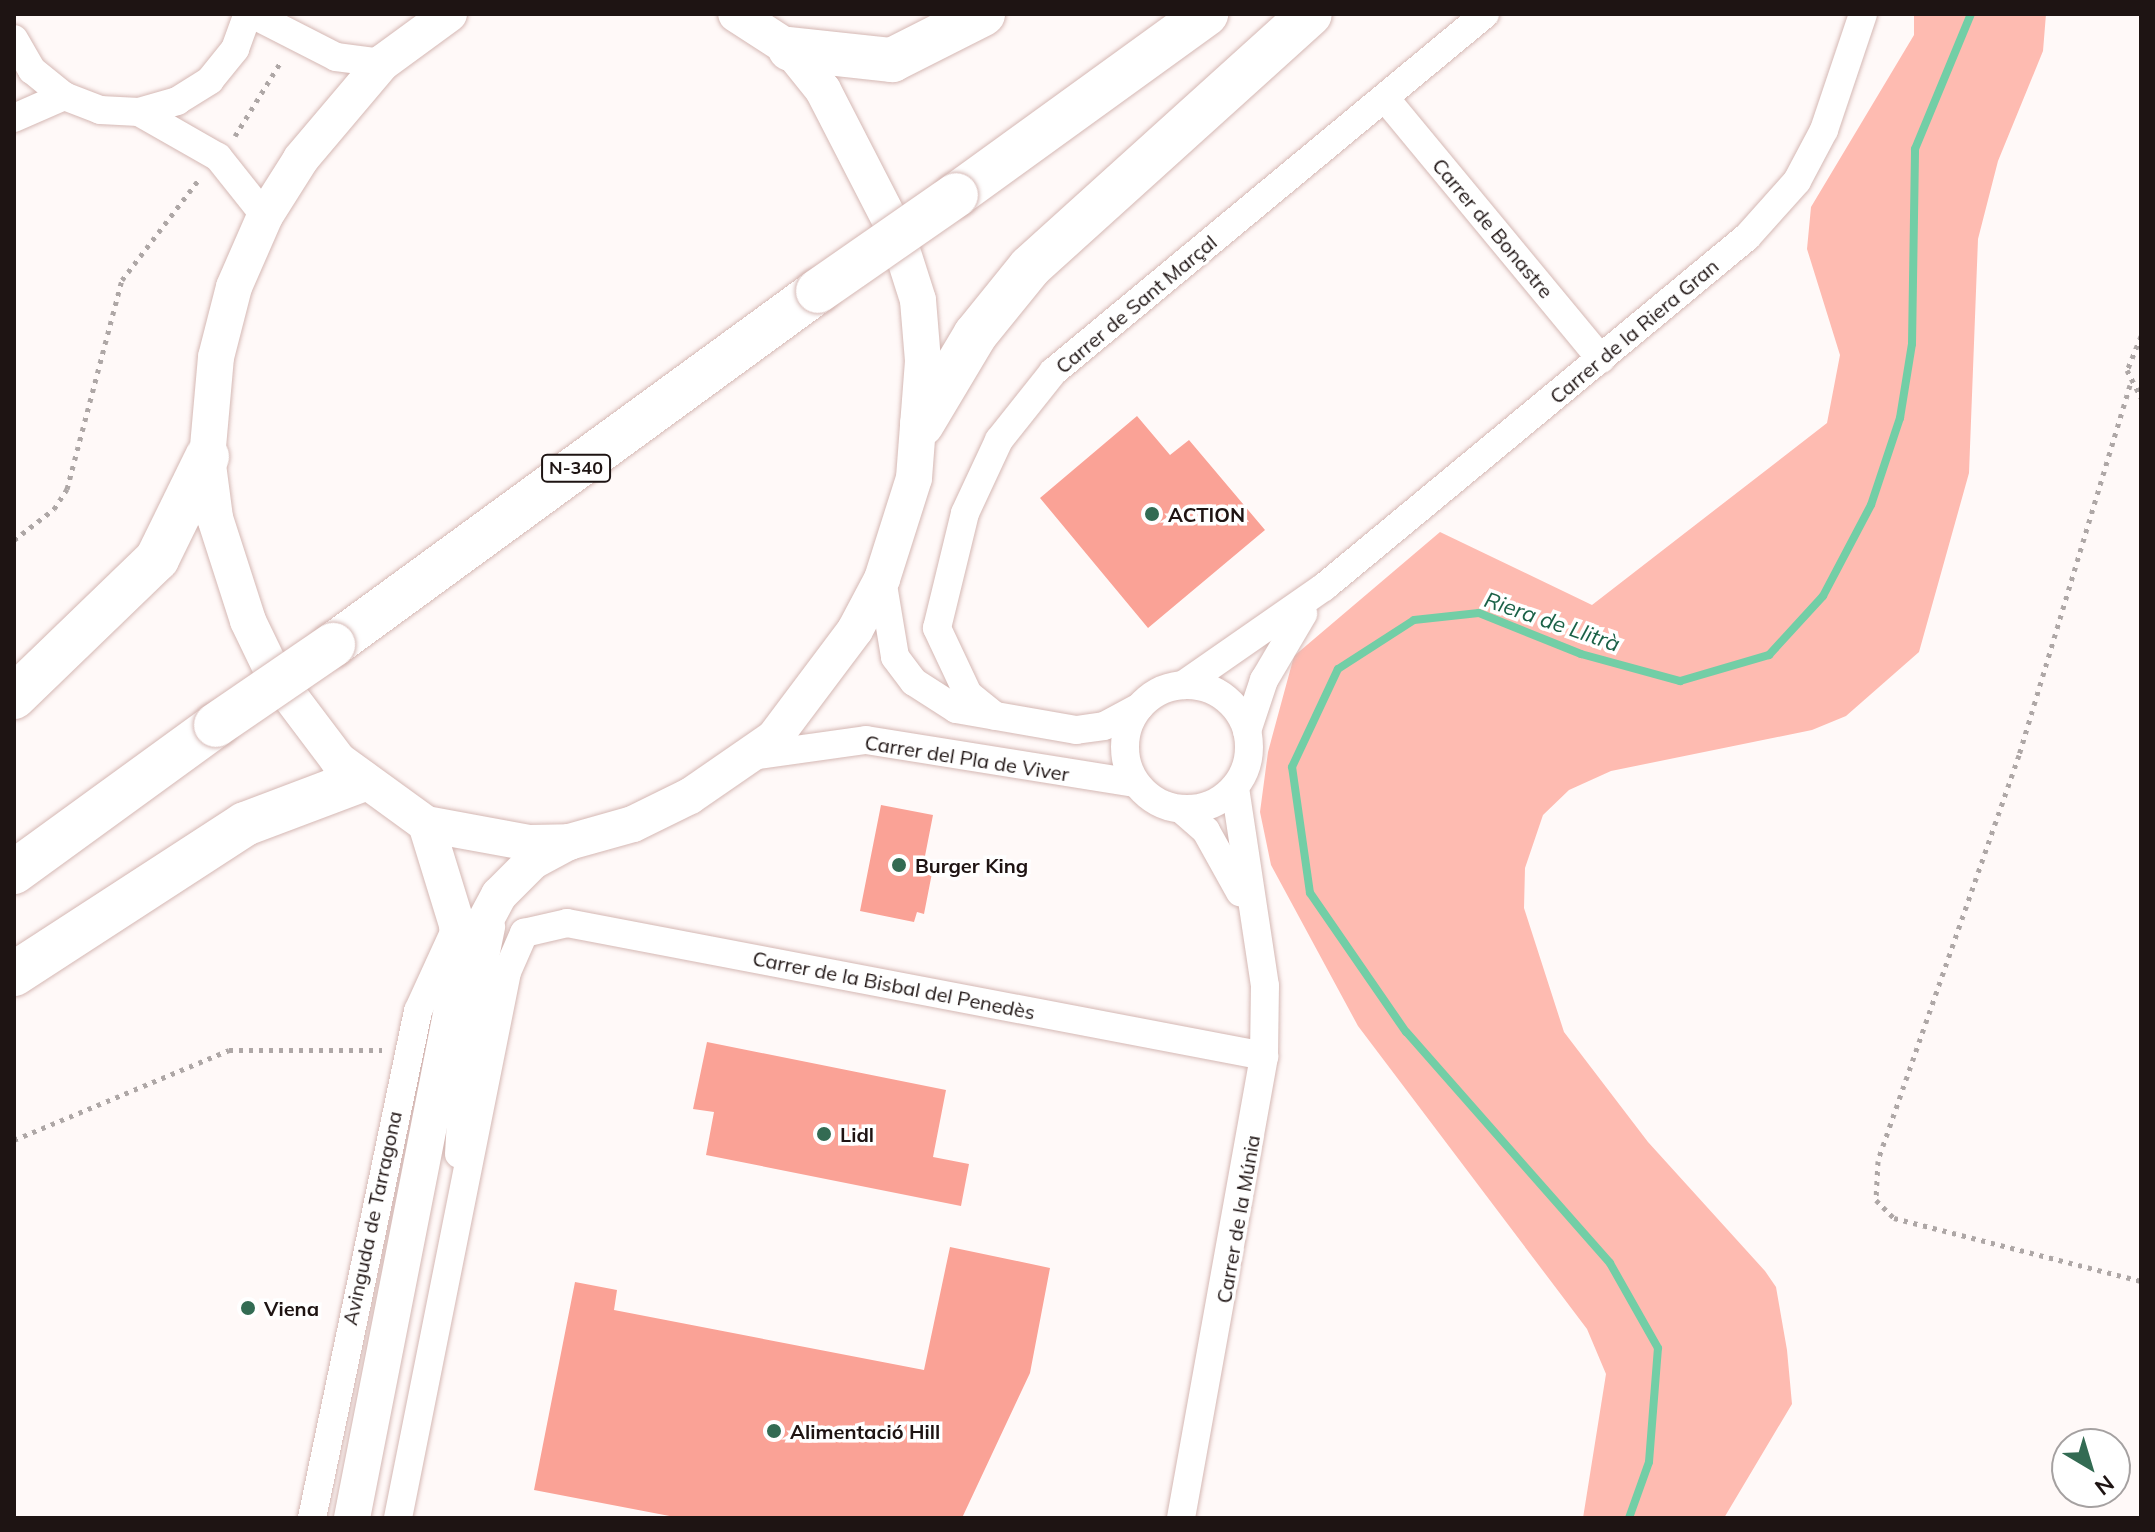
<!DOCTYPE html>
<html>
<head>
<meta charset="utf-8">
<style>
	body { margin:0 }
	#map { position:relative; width:2155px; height:1532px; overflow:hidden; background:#fff9f8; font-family:Mulish,sans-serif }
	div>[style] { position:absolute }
	.green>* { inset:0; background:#febbb1 }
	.stream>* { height:8px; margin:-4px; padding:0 4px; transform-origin:4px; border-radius:4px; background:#72cea6 }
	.building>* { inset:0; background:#faa296 }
	.path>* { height:5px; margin-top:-2.5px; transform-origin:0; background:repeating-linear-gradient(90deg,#aea7a6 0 4px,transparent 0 10px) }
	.roads { filter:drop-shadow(0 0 2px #d5b8b4) drop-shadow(0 0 2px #d5b8b4) }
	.minor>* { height:28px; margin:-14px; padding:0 14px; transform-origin:14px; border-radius:14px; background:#fff }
	.minor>.ring { margin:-14px; padding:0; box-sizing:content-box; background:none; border:28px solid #fff; border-radius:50% }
	.tertiary>* { height:36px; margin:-18px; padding:0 18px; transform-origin:18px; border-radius:18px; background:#fff }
	.trunk>* { height:44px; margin:-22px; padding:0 22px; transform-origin:22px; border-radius:22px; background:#fff }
	.bridges { filter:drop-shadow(0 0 2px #d5b8b4) drop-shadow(0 0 2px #d5b8b4) }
	.trunk-bridge>* { height:44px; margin:-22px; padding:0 22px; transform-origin:22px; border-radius:22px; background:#fff }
	.dots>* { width:22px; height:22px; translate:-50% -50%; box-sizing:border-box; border:4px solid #fff; border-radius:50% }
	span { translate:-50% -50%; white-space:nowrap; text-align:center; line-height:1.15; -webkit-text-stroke:7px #fff; paint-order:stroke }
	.shield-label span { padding:2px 6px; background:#fff; border:2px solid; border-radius:6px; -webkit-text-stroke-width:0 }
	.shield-label { font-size:18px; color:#1e1413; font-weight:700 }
	.street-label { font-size:20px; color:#1e1413 }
	.poi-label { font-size:20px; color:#1e1413; font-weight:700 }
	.left { translate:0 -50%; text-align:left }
	.water-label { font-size:22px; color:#1a6147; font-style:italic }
	.frame { position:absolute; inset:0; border:16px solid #1e1413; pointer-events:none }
	.north { position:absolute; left:2051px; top:1428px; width:80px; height:80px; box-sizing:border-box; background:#fff; border:2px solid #a5a1a1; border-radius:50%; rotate:142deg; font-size:22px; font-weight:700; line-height:32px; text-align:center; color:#1e1413 }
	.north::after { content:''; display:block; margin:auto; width:28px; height:36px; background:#336b53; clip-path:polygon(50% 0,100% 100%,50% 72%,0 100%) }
</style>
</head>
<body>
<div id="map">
	<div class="green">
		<i style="clip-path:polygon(1914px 14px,2046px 14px,2043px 51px,1998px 161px,1978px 239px,1969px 473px,1919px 652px,1846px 716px,1812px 730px,1611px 771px,1569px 790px,1543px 815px,1525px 868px,1524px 908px,1564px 1032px,1648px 1142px,1765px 1271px,1776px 1287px,1787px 1350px,1792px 1404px,1724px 1518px,1583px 1518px,1606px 1374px,1587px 1329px,1358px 1026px,1271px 865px,1260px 812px,1268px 752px,1294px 656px,1440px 532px,1592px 605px,1827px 423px,1840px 355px,1807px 249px,1811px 207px,1914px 35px)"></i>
	</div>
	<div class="stream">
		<i style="left:1629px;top:1518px;width:59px;rotate:-70.3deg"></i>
		<i style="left:1649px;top:1462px;width:114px;rotate:-85.5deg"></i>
		<i style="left:1658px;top:1348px;width:98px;rotate:-119.5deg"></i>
		<i style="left:1610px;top:1263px;width:308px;rotate:-131.4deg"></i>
		<i style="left:1406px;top:1032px;width:169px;rotate:-124.6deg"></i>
		<i style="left:1310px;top:893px;width:127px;rotate:-98.1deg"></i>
		<i style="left:1292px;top:767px;width:108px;rotate:-64.9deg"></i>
		<i style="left:1338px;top:669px;width:90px;rotate:-32.8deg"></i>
		<i style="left:1414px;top:620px;width:65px;rotate:-6.1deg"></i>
		<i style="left:1479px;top:613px;width:110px;rotate:21.9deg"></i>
		<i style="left:1581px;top:654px;width:103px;rotate:15.3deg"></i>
		<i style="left:1680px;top:681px;width:93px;rotate:-16.3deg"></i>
		<i style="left:1769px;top:655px;width:80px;rotate:-47.5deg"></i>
		<i style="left:1823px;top:596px;width:103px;rotate:-62.2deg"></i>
		<i style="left:1871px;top:505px;width:92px;rotate:-71.6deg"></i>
		<i style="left:1900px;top:418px;width:75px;rotate:-80.8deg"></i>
		<i style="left:1912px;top:344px;width:195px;rotate:-89.1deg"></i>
		<i style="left:1915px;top:149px;width:146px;rotate:-67.5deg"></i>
	</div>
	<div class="building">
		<i style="clip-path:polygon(1137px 416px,1170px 455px,1189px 440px,1265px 530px,1148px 628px,1040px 498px)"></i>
		<i style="clip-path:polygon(881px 805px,933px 815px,925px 856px,932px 873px,924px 914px,917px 912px,914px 922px,860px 911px)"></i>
		<i style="clip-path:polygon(707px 1042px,946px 1090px,933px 1157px,969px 1164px,961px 1206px,706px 1155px,714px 1112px,693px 1109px)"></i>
		<i style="clip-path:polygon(950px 1247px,1050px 1268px,1030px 1373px,962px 1518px,680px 1518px,534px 1490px,575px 1282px,617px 1290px,614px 1310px,924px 1370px)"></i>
	</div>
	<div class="path">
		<i style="left:235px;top:136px;width:89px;rotate:-58.3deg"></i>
		<i style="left:2141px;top:336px;width:37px;rotate:112deg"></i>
		<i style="left:2127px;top:370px;width:31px;rotate:63deg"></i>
		<i style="left:2130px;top:385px;width:386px;rotate:106.7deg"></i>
		<i style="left:2019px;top:755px;width:430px;rotate:109.2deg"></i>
		<i style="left:1878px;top:1161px;width:39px;rotate:93deg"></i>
		<i style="left:1876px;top:1200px;width:25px;rotate:45deg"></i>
		<i style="left:1894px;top:1218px;width:255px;rotate:14.3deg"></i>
		<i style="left:14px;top:540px;width:51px;rotate:-37.8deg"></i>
		<i style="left:54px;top:509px;width:24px;rotate:-57deg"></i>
		<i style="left:67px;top:489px;width:216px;rotate:-75.3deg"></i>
		<i style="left:122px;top:280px;width:128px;rotate:-52.6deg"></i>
		<i style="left:14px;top:1140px;width:233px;rotate:-22.7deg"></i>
		<i style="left:229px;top:1050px;width:153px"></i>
	</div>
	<div class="roads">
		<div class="minor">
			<i style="left:252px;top:14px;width:94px;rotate:27.1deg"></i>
			<i style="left:336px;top:57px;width:46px;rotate:7.4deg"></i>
			<i style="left:14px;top:39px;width:36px;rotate:60deg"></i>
			<i style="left:32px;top:70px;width:41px;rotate:39.1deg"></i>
			<i style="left:64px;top:96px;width:39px;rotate:21deg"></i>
			<i style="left:100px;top:110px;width:39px;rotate:3deg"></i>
			<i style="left:139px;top:112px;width:40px;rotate:-16deg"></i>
			<i style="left:177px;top:101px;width:39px;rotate:-32deg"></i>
			<i style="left:210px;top:80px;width:40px;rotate:-51deg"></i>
			<i style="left:235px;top:49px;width:37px;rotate:-70deg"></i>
			<i style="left:1385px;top:98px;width:339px;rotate:50.4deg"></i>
			<i style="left:139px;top:112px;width:91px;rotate:29.7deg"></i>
			<i style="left:218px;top:157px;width:75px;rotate:51.5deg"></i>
			<i style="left:14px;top:118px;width:55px;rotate:-23.7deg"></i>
			<i style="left:882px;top:579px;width:79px;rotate:80.5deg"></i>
			<i style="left:895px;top:657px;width:31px;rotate:53deg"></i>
			<i style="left:914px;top:682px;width:50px;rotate:32.7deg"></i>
			<i style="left:956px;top:709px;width:122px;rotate:9.9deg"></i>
			<i style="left:1076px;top:730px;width:28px;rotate:-8deg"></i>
			<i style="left:1104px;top:726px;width:40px;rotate:-28deg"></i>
			<i style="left:1183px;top:685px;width:172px;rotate:-34.8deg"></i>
			<i style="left:1324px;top:587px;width:549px;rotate:-39.61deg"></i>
			<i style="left:1747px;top:237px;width:75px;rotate:-48.2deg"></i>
			<i style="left:1797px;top:181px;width:58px;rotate:-62.1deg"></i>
			<i style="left:1824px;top:130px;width:122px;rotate:-71.4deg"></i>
			<i class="ring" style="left:1125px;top:685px;width:96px;height:96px"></i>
			<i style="left:995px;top:716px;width:35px;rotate:-141deg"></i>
			<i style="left:968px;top:694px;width:73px;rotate:-115.2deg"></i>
			<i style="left:937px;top:628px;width:118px;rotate:-76.3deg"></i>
			<i style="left:965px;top:513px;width:81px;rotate:-65deg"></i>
			<i style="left:999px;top:440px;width:87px;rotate:-51.5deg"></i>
			<i style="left:1053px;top:372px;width:561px;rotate:-39.65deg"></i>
			<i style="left:1247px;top:731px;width:54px;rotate:-71.6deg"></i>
			<i style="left:1264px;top:680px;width:77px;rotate:-59.4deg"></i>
			<i style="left:752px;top:756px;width:115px;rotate:-8deg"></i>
			<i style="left:866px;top:740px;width:272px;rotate:9.1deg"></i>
			<i style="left:1181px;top:809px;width:33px;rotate:41deg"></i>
			<i style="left:1206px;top:831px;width:70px;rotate:60.9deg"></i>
			<i style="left:459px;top:1154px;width:100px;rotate:-86.6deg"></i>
			<i style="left:465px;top:1054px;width:130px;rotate:-78.4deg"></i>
			<i style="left:312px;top:1518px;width:518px;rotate:-78.19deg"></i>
			<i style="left:418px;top:1011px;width:94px;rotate:-65.4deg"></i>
			<i style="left:398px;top:1518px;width:557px;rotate:-78.71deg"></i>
			<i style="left:507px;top:972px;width:43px;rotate:-66.4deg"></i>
			<i style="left:524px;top:933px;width:44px;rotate:-13.1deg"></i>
			<i style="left:567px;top:923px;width:710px;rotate:10.8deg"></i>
			<i style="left:1181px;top:1518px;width:469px;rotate:-79.8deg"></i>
			<i style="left:1264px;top:1056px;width:70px;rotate:-89.2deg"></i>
			<i style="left:1265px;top:986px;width:200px;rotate:-98.6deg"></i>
		</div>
		<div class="tertiary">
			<i style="left:449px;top:14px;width:83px;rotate:143.8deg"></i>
			<i style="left:382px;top:63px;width:126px;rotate:130.2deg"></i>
			<i style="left:301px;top:159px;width:67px;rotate:122.3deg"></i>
			<i style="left:265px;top:216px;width:77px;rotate:113.6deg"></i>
			<i style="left:234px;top:287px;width:72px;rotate:104.4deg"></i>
			<i style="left:216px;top:357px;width:100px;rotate:95.1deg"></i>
			<i style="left:207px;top:457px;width:62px;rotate:82.5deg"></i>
			<i style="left:215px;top:518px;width:108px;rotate:72.2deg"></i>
			<i style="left:248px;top:621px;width:60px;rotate:64.3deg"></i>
			<i style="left:274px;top:675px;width:106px;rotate:53deg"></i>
			<i style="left:338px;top:760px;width:109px;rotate:36deg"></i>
			<i style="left:426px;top:824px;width:106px;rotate:10.4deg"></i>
			<i style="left:530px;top:843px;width:39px;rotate:-1deg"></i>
			<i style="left:569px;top:842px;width:66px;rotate:-15.7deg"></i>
			<i style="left:633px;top:824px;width:64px;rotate:-26.2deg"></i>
			<i style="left:690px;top:796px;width:102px;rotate:-34.6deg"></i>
			<i style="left:774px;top:738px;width:135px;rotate:-53.1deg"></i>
			<i style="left:855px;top:630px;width:58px;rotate:-62.1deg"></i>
			<i style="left:882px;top:579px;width:106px;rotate:-72.4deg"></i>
			<i style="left:914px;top:478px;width:117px;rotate:-85.6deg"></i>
			<i style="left:923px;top:361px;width:61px;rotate:-94.7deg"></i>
			<i style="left:918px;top:300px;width:69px;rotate:-107.7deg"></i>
			<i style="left:897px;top:234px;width:162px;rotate:-117.2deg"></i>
			<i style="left:823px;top:90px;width:53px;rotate:-128.8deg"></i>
			<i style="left:790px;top:49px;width:64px;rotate:-147.1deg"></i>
			<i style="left:426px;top:824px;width:106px;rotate:72.9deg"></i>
			<i style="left:457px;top:925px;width:37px;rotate:85deg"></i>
			<i style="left:352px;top:1518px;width:561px;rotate:-78.89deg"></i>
			<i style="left:460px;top:968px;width:83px;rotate:-61.9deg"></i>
			<i style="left:499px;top:895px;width:48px;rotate:-45deg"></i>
			<i style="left:533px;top:861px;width:40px;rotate:-28deg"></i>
		</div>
		<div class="trunk">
			<i style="left:790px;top:49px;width:103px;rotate:6.2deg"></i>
			<i style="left:892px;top:60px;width:102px;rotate:-26.8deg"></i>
			<i style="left:956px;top:195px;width:309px;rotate:-35.9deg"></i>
			<i style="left:922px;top:424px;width:104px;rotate:-59.2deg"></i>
			<i style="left:975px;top:335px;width:87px;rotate:-51deg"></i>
			<i style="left:1030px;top:267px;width:377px;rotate:-42.1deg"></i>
			<i style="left:333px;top:645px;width:600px;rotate:-36.13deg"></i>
			<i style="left:14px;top:697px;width:199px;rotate:-44deg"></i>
			<i style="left:157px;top:559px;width:114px;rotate:-63.9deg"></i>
			<i style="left:14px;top:872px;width:250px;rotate:-36deg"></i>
			<i style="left:14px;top:974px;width:275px;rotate:-33deg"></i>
			<i style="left:245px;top:824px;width:122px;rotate:-20.7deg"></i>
		</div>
	</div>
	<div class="bridges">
		<div class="trunk-bridge">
			<i style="left:818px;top:291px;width:168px;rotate:-34.8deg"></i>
			<i style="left:216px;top:725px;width:142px;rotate:-34.4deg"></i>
		</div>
	</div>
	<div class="dots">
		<i style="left:1152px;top:514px;background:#336b53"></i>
		<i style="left:899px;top:865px;background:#336b53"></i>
		<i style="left:824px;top:1134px;background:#336b53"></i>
		<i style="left:248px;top:1308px;background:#336b53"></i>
		<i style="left:774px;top:1431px;background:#336b53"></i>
	</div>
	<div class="shield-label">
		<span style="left:576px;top:468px">N-340</span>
	</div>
	<div class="street-label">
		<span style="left:1493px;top:228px;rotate:50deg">Carrer de Bonastre</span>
		<span style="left:1136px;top:304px;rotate:-40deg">Carrer de Sant Marçal</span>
		<span style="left:1634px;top:331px;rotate:-40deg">Carrer de la Riera Gran</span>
		<span style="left:967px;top:758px;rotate:9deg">Carrer del Pla de Viver</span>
		<span style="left:894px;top:985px;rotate:11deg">Carrer de la Bisbal del Penedès</span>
		<span style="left:372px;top:1218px;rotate:-78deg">Avinguda de Tarragona</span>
		<span style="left:1238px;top:1219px;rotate:-80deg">Carrer de la Múnia</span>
	</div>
	<div class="poi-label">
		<span class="left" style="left:1168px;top:514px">ACTION</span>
		<span class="left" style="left:915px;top:865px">Burger King</span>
		<span class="left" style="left:840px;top:1134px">Lidl</span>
		<span class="left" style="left:264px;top:1308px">Viena</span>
		<span class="left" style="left:790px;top:1431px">Alimentació Hill</span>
	</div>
	<div class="water-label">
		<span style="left:1552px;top:622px;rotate:19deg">Riera de Llitrà</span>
	</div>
	<div class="frame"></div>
	<div class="north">N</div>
</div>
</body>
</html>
